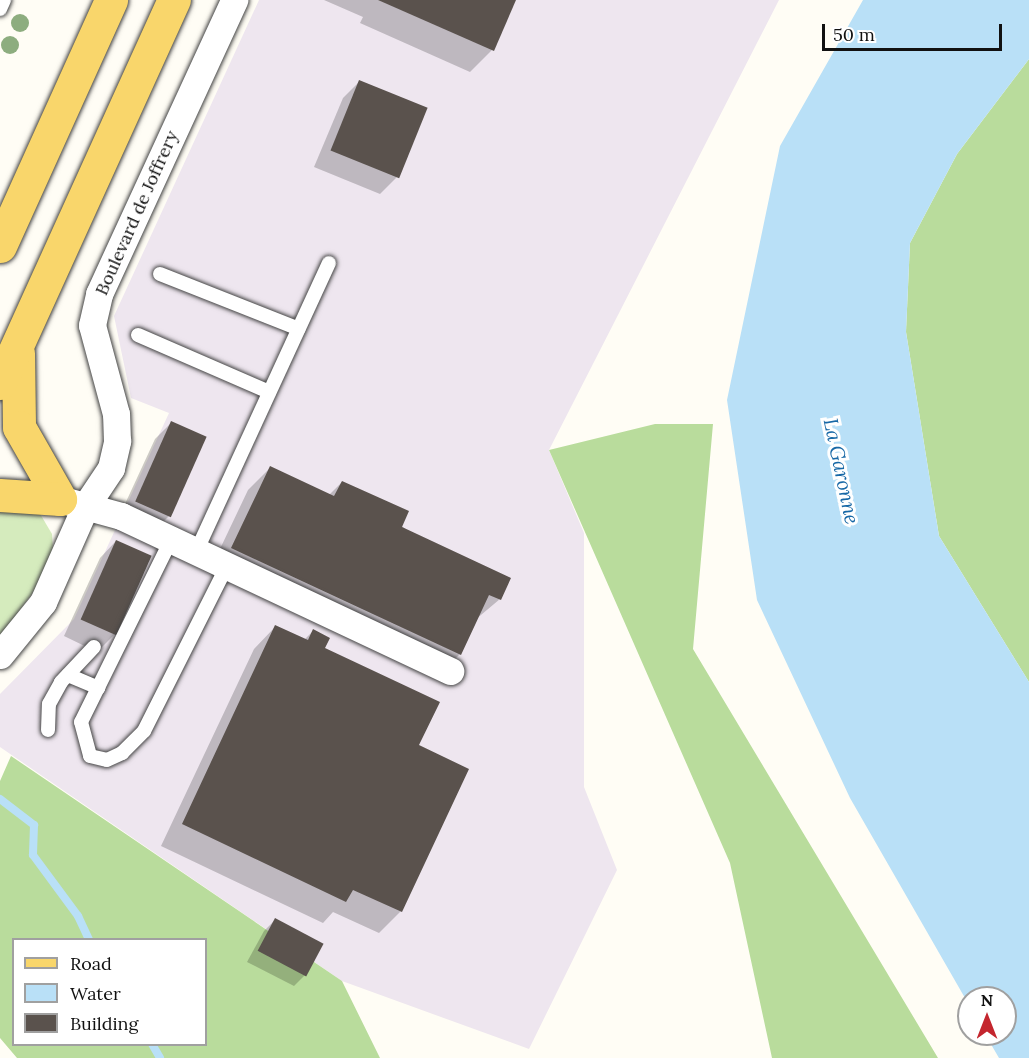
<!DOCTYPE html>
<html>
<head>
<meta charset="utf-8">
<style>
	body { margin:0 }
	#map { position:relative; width:1029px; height:1058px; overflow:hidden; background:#fffdf5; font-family:Lora,serif }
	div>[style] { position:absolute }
	.industrial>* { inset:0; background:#eee6ef }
	.green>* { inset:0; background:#d5ebbd }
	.forest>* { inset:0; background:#b9dc9c }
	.water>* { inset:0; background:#b9e0f7 }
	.shadow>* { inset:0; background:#0003 }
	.stream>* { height:8px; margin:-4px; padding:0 4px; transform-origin:4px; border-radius:4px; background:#b9e0f7 }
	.building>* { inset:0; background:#5a524d; transform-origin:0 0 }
	.roads { filter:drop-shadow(0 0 2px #444) drop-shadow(0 0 2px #444) }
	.lane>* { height:14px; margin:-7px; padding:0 7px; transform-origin:7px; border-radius:7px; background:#fff }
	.street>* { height:27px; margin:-13.5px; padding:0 13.5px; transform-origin:13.5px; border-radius:13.5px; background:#fff }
	.primary>* { height:33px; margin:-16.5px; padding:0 16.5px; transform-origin:16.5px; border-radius:16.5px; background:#f9d66b }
	.trees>* { width:18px; height:18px; margin:-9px; border-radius:50%; background:#8dad7f }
	span { translate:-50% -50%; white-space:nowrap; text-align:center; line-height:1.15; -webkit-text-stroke:6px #fff; paint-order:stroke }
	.street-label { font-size:18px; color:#111 }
	.water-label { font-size:20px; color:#1768a6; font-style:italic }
	.legend { position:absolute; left:12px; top:938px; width:195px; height:108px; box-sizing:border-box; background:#fff; border:2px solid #a0a0a0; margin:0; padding:8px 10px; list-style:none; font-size:18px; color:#111 }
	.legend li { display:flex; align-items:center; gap:12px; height:30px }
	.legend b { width:30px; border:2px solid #a0a0a0 }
	.north { position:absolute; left:957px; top:986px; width:60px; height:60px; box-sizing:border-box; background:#fff; border:2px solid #a0a0a0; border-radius:50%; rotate:0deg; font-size:16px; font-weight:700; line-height:24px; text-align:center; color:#111 }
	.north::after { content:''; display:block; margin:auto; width:21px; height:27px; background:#c4262e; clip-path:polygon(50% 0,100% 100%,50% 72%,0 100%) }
	.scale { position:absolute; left:822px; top:24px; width:180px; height:27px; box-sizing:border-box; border:3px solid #111; border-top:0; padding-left:8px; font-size:18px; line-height:21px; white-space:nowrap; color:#111; -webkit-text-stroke:4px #fff; paint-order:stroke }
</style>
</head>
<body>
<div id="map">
	<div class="industrial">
		<i style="clip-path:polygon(259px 0,779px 0,549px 450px,584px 533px,584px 787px,617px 870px,529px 1049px,342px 981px,0 747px,0 694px,74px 619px,169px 413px,131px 398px,114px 316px)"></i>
	</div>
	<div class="green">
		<i style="clip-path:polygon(0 510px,39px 512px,52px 534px,53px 549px,34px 591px,0 637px)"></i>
	</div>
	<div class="forest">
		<i style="clip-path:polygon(1029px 59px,1029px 682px,939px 536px,906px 332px,910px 243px,957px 154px)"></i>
		<i style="clip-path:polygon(655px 424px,713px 424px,693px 649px,938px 1058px,772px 1058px,730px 863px,549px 450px)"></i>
		<i style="clip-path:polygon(evenodd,11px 756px,342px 981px,380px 1058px,17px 1058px,0 1038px,0 781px,11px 756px,14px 940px,206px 940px,206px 1044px,14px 1044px,14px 940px)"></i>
	</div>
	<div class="water">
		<i style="clip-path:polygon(863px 0,1029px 0,1029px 59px,957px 154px,910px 243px,906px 332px,939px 536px,1029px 682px,1029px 1058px,999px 1058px,985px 1034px,1005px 1034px,1005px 998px,969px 998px,969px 1005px,850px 798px,757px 600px,727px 400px,780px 146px)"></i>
	</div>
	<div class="shadow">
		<i style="clip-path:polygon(324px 0,514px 0,492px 50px,470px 72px,360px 23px,363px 17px)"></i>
		<i style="clip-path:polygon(359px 82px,397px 177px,380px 194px,314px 167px,343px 98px)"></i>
		<i style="clip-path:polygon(171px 423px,169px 516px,152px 533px,119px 517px,155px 439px)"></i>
		<i style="clip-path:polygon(270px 468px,329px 495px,342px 482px,500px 599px,475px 620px,460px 654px,438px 676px,210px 570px,248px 490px)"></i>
		<i style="clip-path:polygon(116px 541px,150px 557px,114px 635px,97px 652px,64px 636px,100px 558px)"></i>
		<i style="clip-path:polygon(275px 627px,304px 640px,313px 631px,323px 649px,417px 745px,401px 911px,379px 933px,333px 912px,323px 923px,161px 846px,254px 649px)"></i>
		<i style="clip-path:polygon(275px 920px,321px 945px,305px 975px,294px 986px,247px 962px,264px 931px)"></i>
	</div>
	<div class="stream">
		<i style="left:0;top:799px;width:43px;rotate:37.4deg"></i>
		<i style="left:34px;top:825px;width:30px;rotate:92deg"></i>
		<i style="left:33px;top:855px;width:76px;rotate:53.6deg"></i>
		<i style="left:78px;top:916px;width:26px;rotate:65deg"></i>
		<i style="left:152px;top:1044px;width:16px;rotate:60deg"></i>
	</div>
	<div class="building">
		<i style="clip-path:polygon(378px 0,516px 0,494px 51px)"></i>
		<i style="left:359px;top:80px;width:74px;height:76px;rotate:22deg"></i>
		<i style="left:171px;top:421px;width:39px;height:88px;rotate:24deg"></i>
		<i style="clip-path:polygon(270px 466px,334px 496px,342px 481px,409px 511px,402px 527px,511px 578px,501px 600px,489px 595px,461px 655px,231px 548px)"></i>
		<i style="left:116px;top:540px;width:39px;height:87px;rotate:24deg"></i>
		<i style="clip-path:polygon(275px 625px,308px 640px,313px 629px,330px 638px,325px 648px,440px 702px,419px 745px,469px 769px,402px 912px,353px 890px,346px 902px,182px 824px)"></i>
		<i style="left:275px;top:918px;width:55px;height:37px;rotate:28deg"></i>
	</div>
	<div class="roads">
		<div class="lane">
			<i style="left:0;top:9px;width:10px;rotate:-66deg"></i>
			<i style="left:160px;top:274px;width:149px;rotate:21.6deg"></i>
			<i style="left:138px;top:335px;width:143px;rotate:23.5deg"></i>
			<i style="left:171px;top:540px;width:203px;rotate:116.3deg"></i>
			<i style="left:81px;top:722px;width:35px;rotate:75deg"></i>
			<i style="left:90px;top:756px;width:17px;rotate:13deg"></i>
			<i style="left:107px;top:760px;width:17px;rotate:-25deg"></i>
			<i style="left:122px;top:753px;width:31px;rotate:-45deg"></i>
			<i style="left:144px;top:731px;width:185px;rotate:-63.3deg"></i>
			<i style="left:196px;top:552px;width:318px;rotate:-65.3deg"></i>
			<i style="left:68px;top:675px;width:33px;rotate:23deg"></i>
			<i style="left:48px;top:730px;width:26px;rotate:-88deg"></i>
			<i style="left:49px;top:704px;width:25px;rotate:-61deg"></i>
			<i style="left:61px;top:682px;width:48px;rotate:-46.7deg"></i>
		</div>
		<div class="street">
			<i style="left:70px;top:502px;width:53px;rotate:15.4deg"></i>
			<i style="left:121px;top:516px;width:364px;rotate:25.2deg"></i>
			<i style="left:0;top:655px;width:68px;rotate:-50.9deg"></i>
			<i style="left:43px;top:602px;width:104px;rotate:-66.1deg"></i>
			<i style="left:85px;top:507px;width:47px;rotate:-56.3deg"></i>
			<i style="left:111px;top:468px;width:28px;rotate:-77deg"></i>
			<i style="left:117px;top:441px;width:27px;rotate:-92deg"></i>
			<i style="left:116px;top:414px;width:92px;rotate:-105.1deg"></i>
			<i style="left:92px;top:325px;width:32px;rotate:-77deg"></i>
			<i style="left:99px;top:294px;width:324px;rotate:-65.3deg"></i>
		</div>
		<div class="primary">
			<i style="left:0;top:246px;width:270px;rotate:-65.7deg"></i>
			<i style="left:18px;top:353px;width:74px;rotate:89.2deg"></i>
			<i style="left:19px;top:427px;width:83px;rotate:60.3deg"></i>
			<i style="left:0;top:383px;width:421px;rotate:-65.6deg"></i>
			<i style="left:0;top:495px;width:60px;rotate:3.8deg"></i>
		</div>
	</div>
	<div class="trees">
		<i style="left:20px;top:23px"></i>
		<i style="left:10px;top:45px"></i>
	</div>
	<div class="street-label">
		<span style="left:137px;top:213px;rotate:-66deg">Boulevard de Joffrery</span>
	</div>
	<div class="water-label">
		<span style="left:842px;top:471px;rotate:78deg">La Garonne</span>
	</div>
	<ul class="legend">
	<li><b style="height:8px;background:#f9d66b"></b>Road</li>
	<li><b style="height:16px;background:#b9e0f7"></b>Water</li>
	<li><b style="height:16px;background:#5a524d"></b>Building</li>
	</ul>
	<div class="north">N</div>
	<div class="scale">50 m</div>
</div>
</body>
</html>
